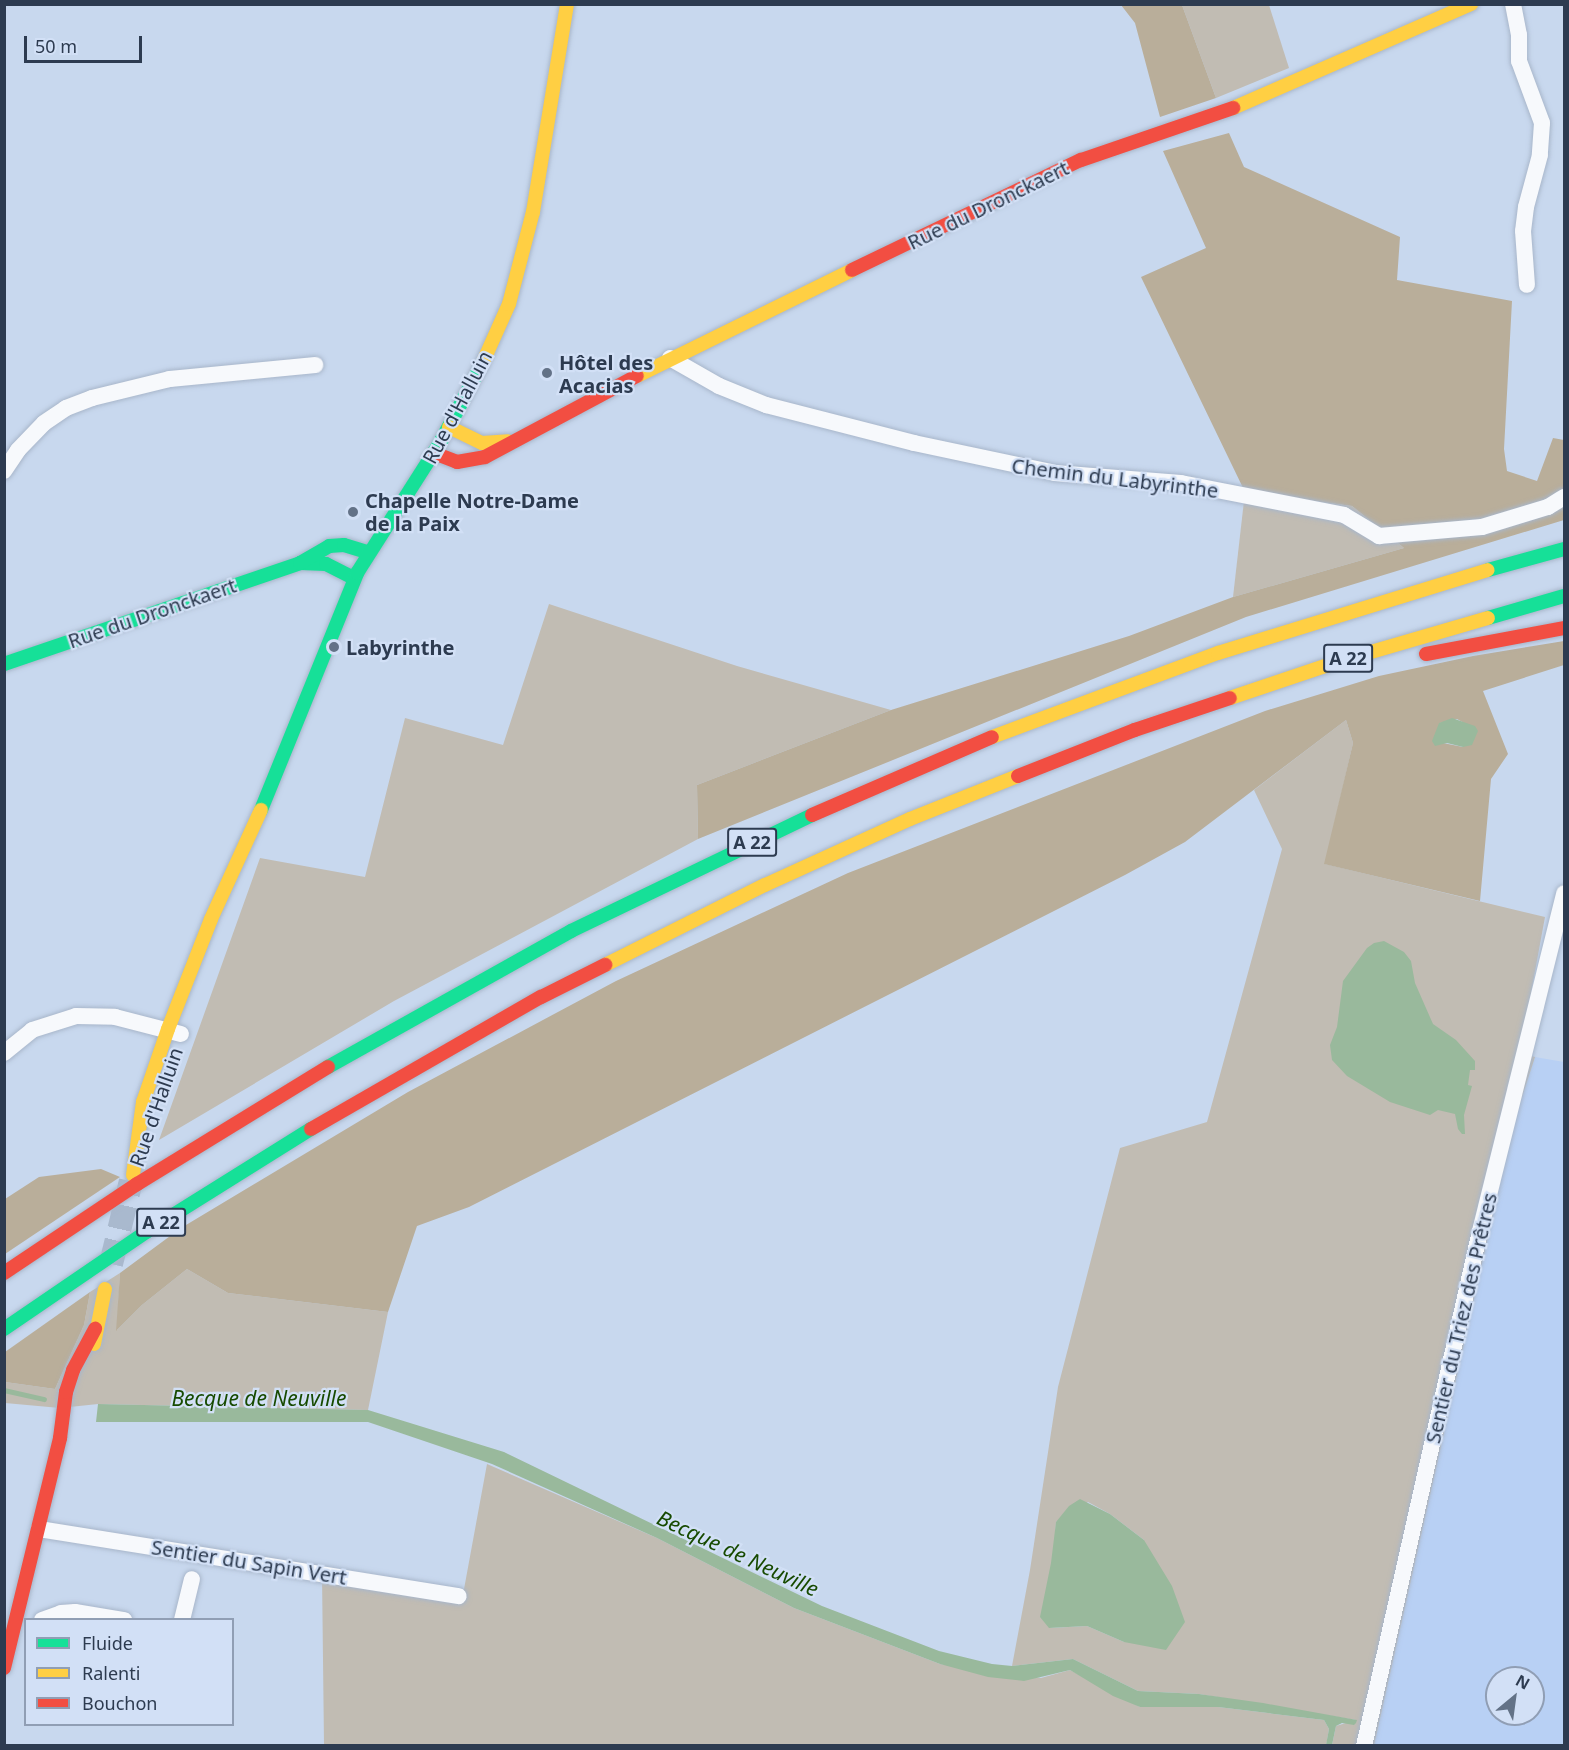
<!DOCTYPE html>
<html>
<head>
<meta charset="utf-8">
<style>
	body { margin:0 }
	#map { position:relative; width:1569px; height:1750px; overflow:hidden; background:#c8d8ee; font-family:"Noto Sans",sans-serif }
	div>[style] { position:absolute }
	.built>* { inset:0; background:#b8d0f4 }
	.green>* { inset:0; background:#c1bcb3 }
	.forest>* { inset:0; background:#b9ae9a }
	.water>* { inset:0; background:#99b99c }
	.stream>* { height:4.5px; margin:-2.25px; padding:0 2.25px; transform-origin:2.25px; border-radius:2.25px; background:#99b99c }
	.secondary-tunnel>* { height:24px; margin-top:-12px; transform-origin:0; background:repeating-linear-gradient(90deg,#a9b9ce 0 24px,transparent 0 36px) }
	.roads { filter:drop-shadow(0 0 2px #a8b6ca) drop-shadow(0 0 2px #a8b6ca) }
	.street>* { height:16px; margin:-8px; padding:0 8px; transform-origin:8px; border-radius:8px; background:#f7f9fc }
	.fast>* { height:14px; margin:-7px; padding:0 7px; transform-origin:7px; border-radius:7px; background:#16e098 }
	.slow>* { height:14px; margin:-7px; padding:0 7px; transform-origin:7px; border-radius:7px; background:#ffcf43 }
	.jam>* { height:14px; margin:-7px; padding:0 7px; transform-origin:7px; border-radius:7px; background:#f24e42 }
	.dots>* { width:16px; height:16px; translate:-50% -50%; box-sizing:border-box; border:3px solid #d2e0f6; border-radius:50% }
	span { translate:-50% -50%; white-space:nowrap; text-align:center; line-height:1.15; -webkit-text-stroke:4.5px #d2e0f6; paint-order:stroke }
	.shield-label span { padding:2px 4px; background:#d2e0f6; border:2px solid; border-radius:4px; -webkit-text-stroke-width:0 }
	.shield-label { font-size:18px; color:#2d3b50; font-weight:700 }
	.street-label { font-size:20px; color:#2d3b50 }
	.poi-label { font-size:20px; color:#2d3b50; font-weight:700 }
	.left { translate:0 -50%; text-align:left }
	.water-label { font-size:21px; color:#174a00; font-style:italic }
	.frame { position:absolute; inset:0; border:6px solid #2d3b50; pointer-events:none }
	.legend { position:absolute; left:24px; top:1618px; width:210px; height:108px; box-sizing:border-box; background:#d2e0f6; border:2px solid #909eb4; margin:0; padding:8px 10px; list-style:none; font-size:18px; color:#2d3b50 }
	.legend li { display:flex; align-items:center; gap:12px; height:30px }
	.legend b { width:30px; border:2px solid #909eb4 }
	.north { position:absolute; left:1485px; top:1666px; width:60px; height:60px; box-sizing:border-box; background:#d2e0f6; border:2px solid #909eb4; border-radius:50%; rotate:29deg; font-size:16px; font-weight:700; line-height:24px; text-align:center; color:#2d3b50 }
	.north::after { content:''; display:block; margin:auto; width:21px; height:27px; background:#637287; clip-path:polygon(50% 0,100% 100%,50% 72%,0 100%) }
	.scale { position:absolute; left:24px; top:36px; width:118px; height:27px; box-sizing:border-box; border:3px solid #2d3b50; border-top:0; padding-left:8px; font-size:18px; line-height:21px; white-space:nowrap; color:#2d3b50; -webkit-text-stroke:4px #d2e0f6; paint-order:stroke }
</style>
</head>
<body>
<div id="map">
	<div class="built">
		<i style="clip-path:polygon(evenodd,1535px 1057px,1564px 1062px,1564px 1745px,1374px 1746px,1513px 1125px,1535px 1057px,1497px 1678px,1533px 1678px,1533px 1714px,1497px 1714px,1497px 1678px)"></i>
	</div>
	<div class="green">
		<i style="clip-path:polygon(1182px 5px,1269px 5px,1289px 68px,1216px 98px)"></i>
		<i style="clip-path:polygon(1245px 492px,1352px 506px,1404px 548px,1233px 597px)"></i>
		<i style="clip-path:polygon(549px 604px,737px 666px,891px 710px,697px 785px,698px 839px,394px 1001px,159px 1140px,260px 858px,365px 877px,405px 718px,503px 745px)"></i>
		<i style="clip-path:polygon(evenodd,1346px 720px,1353px 743px,1325px 864px,1545px 917px,1520px 1053px,1535px 1057px,1513px 1125px,1374px 1745px,1332px 1745px,1336px 1726px,1356px 1720px,1199px 1694px,1138px 1691px,1073px 1659px,1012px 1666px,1030px 1570px,1058px 1387px,1120px 1148px,1207px 1122px,1282px 849px,1254px 790px,1346px 720px,1088px 1502px,1110px 1514px,1144px 1540px,1124px 1642px,1087px 1626px,1050px 1628px,1056px 1522px,1088px 1502px)"></i>
		<i style="clip-path:polygon(187px 1269px,228px 1293px,388px 1312px,368px 1410px,98px 1404px,60px 1408px,5px 1403px,5px 1382px,55px 1389px,84px 1325px,90px 1292px,120px 1273px,117px 1330px,142px 1305px)"></i>
		<i style="clip-path:polygon(487px 1464px,657px 1538px,794px 1608px,940px 1664px,1041px 1678px,1070px 1670px,1140px 1707px,1218px 1707px,1324px 1720px,1329px 1729px,1326px 1746px,324px 1745px,322px 1575px,462px 1600px)"></i>
	</div>
	<div class="forest">
		<i style="clip-path:polygon(1121px 5px,1182px 5px,1216px 98px,1160px 117px,1135px 23px)"></i>
		<i style="clip-path:polygon(1229px 133px,1244px 167px,1400px 237px,1397px 280px,1512px 301px,1504px 449px,1507px 471px,1537px 481px,1553px 438px,1564px 440px,1564px 520px,1246px 617px,698px 839px,697px 785px,891px 710px,1129px 636px,1233px 597px,1404px 548px,1352px 506px,1245px 492px,1141px 277px,1206px 248px,1163px 151px)"></i>
		<i style="clip-path:polygon(evenodd,1564px 641px,1564px 665px,1483px 691px,1508px 754px,1491px 779px,1480px 901px,1324px 864px,1353px 743px,1346px 720px,1185px 842px,1125px 875px,469px 1207px,417px 1226px,388px 1312px,228px 1293px,187px 1269px,142px 1305px,116px 1331px,120px 1273px,181px 1228px,408px 1092px,616px 981px,848px 873px,1265px 711px,1379px 676px,1473px 656px,1564px 641px,1457px 719px,1466px 724px,1463px 747px,1433px 741px,1440px 723px,1457px 719px)"></i>
		<i style="clip-path:polygon(101px 1169px,120px 1177px,5px 1254px,5px 1199px,39px 1177px)"></i>
		<i style="clip-path:polygon(90px 1292px,84px 1325px,55px 1389px,5px 1382px,5px 1352px)"></i>
	</div>
	<div class="water">
		<i style="clip-path:polygon(1452px 718px,1475px 726px,1478px 731px,1472px 745px,1463px 747px,1447px 743px,1435px 746px,1432px 741px,1439px 723px)"></i>
		<i style="clip-path:polygon(1384px 941px,1404px 952px,1411px 961px,1415px 983px,1433px 1024px,1456px 1040px,1475px 1061px,1475px 1070px,1470px 1070px,1468px 1085px,1472px 1086px,1464px 1115px,1465px 1134px,1462px 1134px,1458px 1129px,1455px 1114px,1438px 1110px,1430px 1115px,1390px 1102px,1347px 1076px,1332px 1060px,1330px 1045px,1337px 1027px,1343px 981px,1367px 948px,1374px 943px)"></i>
		<i style="clip-path:polygon(98px 1404px,368px 1410px,504px 1452px,822px 1606px,939px 1651px,992px 1664px,1012px 1666px,1073px 1659px,1138px 1691px,1199px 1694px,1263px 1703px,1357px 1720px,1356px 1723px,1354px 1725px,1342px 1723px,1336px 1726px,1332px 1745px,1326px 1745px,1329px 1729px,1324px 1720px,1218px 1707px,1140px 1707px,1113px 1696px,1070px 1670px,1024px 1681px,988px 1677px,940px 1664px,794px 1608px,657px 1538px,492px 1464px,368px 1422px,96px 1422px)"></i>
		<i style="clip-path:polygon(1080px 1499px,1110px 1514px,1144px 1540px,1172px 1586px,1185px 1622px,1166px 1650px,1124px 1642px,1087px 1626px,1049px 1628px,1040px 1617px,1051px 1563px,1056px 1522px,1069px 1506px)"></i>
	</div>
	<div class="stream">
		<i style="left:4px;top:1390px;width:41px;rotate:12.7deg"></i>
	</div>
	<div class="secondary-tunnel">
		<i style="left:111px;top:1264px;width:85px;rotate:-76.5deg"></i>
	</div>
	<div class="roads">
		<div class="street">
			<i style="left:1513px;top:4px;width:32px;rotate:79deg"></i>
			<i style="left:1519px;top:35px;width:26px;rotate:90deg"></i>
			<i style="left:1519px;top:61px;width:66px;rotate:69.6deg"></i>
			<i style="left:1542px;top:123px;width:32px;rotate:94deg"></i>
			<i style="left:1540px;top:155px;width:54px;rotate:105.1deg"></i>
			<i style="left:1526px;top:207px;width:24px;rotate:97deg"></i>
			<i style="left:1523px;top:231px;width:54px;rotate:85.8deg"></i>
			<i style="left:670px;top:358px;width:56px;rotate:29.7deg"></i>
			<i style="left:719px;top:386px;width:51px;rotate:22deg"></i>
			<i style="left:766px;top:405px;width:153px;rotate:14.4deg"></i>
			<i style="left:914px;top:443px;width:144px;rotate:12deg"></i>
			<i style="left:1055px;top:473px;width:126px;rotate:4.5deg"></i>
			<i style="left:1181px;top:483px;width:166px;rotate:11.1deg"></i>
			<i style="left:1344px;top:515px;width:41px;rotate:31deg"></i>
			<i style="left:1379px;top:536px;width:103px;rotate:-5deg"></i>
			<i style="left:1482px;top:527px;width:69px;rotate:-16.9deg"></i>
			<i style="left:1548px;top:507px;width:19px;rotate:-32deg"></i>
			<i style="left:4px;top:471px;width:25px;rotate:-56deg"></i>
			<i style="left:18px;top:450px;width:37px;rotate:-46deg"></i>
			<i style="left:44px;top:423px;width:27px;rotate:-34deg"></i>
			<i style="left:66px;top:408px;width:28px;rotate:-21deg"></i>
			<i style="left:92px;top:398px;width:80px;rotate:-13.7deg"></i>
			<i style="left:170px;top:379px;width:146px;rotate:-5.5deg"></i>
			<i style="left:4px;top:1053px;width:36px;rotate:-39deg"></i>
			<i style="left:32px;top:1030px;width:46px;rotate:-17.7deg"></i>
			<i style="left:76px;top:1016px;width:39px;rotate:1deg"></i>
			<i style="left:115px;top:1017px;width:68px;rotate:14.4deg"></i>
			<i style="left:39px;top:1529px;width:425px;rotate:9.1deg"></i>
			<i style="left:42px;top:1620px;width:20px;rotate:-20deg"></i>
			<i style="left:61px;top:1613px;width:14px;rotate:-4deg"></i>
			<i style="left:75px;top:1612px;width:50px;rotate:9.3deg"></i>
			<i style="left:182px;top:1620px;width:42px;rotate:-76.3deg"></i>
			<i style="left:1364px;top:1746px;width:528px;rotate:-77.31deg"></i>
			<i style="left:1480px;top:1231px;width:348px;rotate:-76deg"></i>
		</div>
		<div class="fast">
			<i style="left:300px;top:563px;width:26px;rotate:2deg"></i>
			<i style="left:326px;top:564px;width:31px;rotate:27deg"></i>
			<i style="left:1488px;top:570px;width:79px;rotate:-15.4deg"></i>
			<i style="left:1488px;top:618px;width:79px;rotate:-16.1deg"></i>
			<i style="left:4px;top:664px;width:313px;rotate:-18.8deg"></i>
			<i style="left:300px;top:563px;width:34px;rotate:-30deg"></i>
			<i style="left:329px;top:546px;width:15px;rotate:-4deg"></i>
			<i style="left:344px;top:545px;width:24px;rotate:17deg"></i>
			<i style="left:261px;top:810px;width:256px;rotate:-67.9deg"></i>
			<i style="left:357px;top:573px;width:156px;rotate:-57.5deg"></i>
			<i style="left:441px;top:441px;width:89px;rotate:-62deg"></i>
			<i style="left:328px;top:1067px;width:278px;rotate:-29.2deg"></i>
			<i style="left:571px;top:931px;width:267px;rotate:-25.7deg"></i>
			<i style="left:4px;top:1329px;width:172px;rotate:-34.3deg"></i>
			<i style="left:146px;top:1232px;width:195px;rotate:-32deg"></i>
		</div>
		<div class="slow">
			<i style="left:1233px;top:108px;width:260px;rotate:-23.6deg"></i>
			<i style="left:483px;top:362px;width:64px;rotate:-65.9deg"></i>
			<i style="left:509px;top:304px;width:95px;rotate:-75.4deg"></i>
			<i style="left:533px;top:212px;width:211px;rotate:-80.7deg"></i>
			<i style="left:637px;top:376px;width:240px;rotate:-26.2deg"></i>
			<i style="left:449px;top:427px;width:37px;rotate:26deg"></i>
			<i style="left:482px;top:443px;width:26px;rotate:-4deg"></i>
			<i style="left:1230px;top:698px;width:116px;rotate:-18.6deg"></i>
			<i style="left:1340px;top:661px;width:154px;rotate:-16.2deg"></i>
			<i style="left:992px;top:737px;width:241px;rotate:-20.4deg"></i>
			<i style="left:1218px;top:653px;width:282px;rotate:-17.1deg"></i>
			<i style="left:605px;top:965px;width:179px;rotate:-26.6deg"></i>
			<i style="left:765px;top:885px;width:159px;rotate:-24.5deg"></i>
			<i style="left:910px;top:819px;width:116px;rotate:-21.7deg"></i>
			<i style="left:133px;top:1175px;width:74px;rotate:-82.2deg"></i>
			<i style="left:143px;top:1102px;width:77px;rotate:-71.1deg"></i>
			<i style="left:168px;top:1029px;width:118px;rotate:-68.6deg"></i>
			<i style="left:211px;top:919px;width:120px;rotate:-65.4deg"></i>
			<i style="left:94px;top:1344px;width:56px;rotate:-78.7deg"></i>
		</div>
		<div class="jam">
			<i style="left:852px;top:270px;width:254px;rotate:-25.7deg"></i>
			<i style="left:1081px;top:160px;width:161px;rotate:-18.9deg"></i>
			<i style="left:434px;top:453px;width:25px;rotate:21deg"></i>
			<i style="left:457px;top:462px;width:28px;rotate:-10deg"></i>
			<i style="left:485px;top:457px;width:172px;rotate:-28.1deg"></i>
			<i style="left:1426px;top:654px;width:140px;rotate:-10.7deg"></i>
			<i style="left:1018px;top:776px;width:126px;rotate:-21.5deg"></i>
			<i style="left:1135px;top:730px;width:100px;rotate:-18.6deg"></i>
			<i style="left:812px;top:815px;width:196px;rotate:-23.4deg"></i>
			<i style="left:311px;top:1129px;width:265px;rotate:-29.9deg"></i>
			<i style="left:541px;top:997px;width:72px;rotate:-26.6deg"></i>
			<i style="left:4px;top:1273px;width:160px;rotate:-33.8deg"></i>
			<i style="left:137px;top:1184px;width:224px;rotate:-31.5deg"></i>
			<i style="left:4px;top:1668px;width:237px;rotate:-76.3deg"></i>
			<i style="left:60px;top:1438px;width:46px;rotate:-82.6deg"></i>
			<i style="left:66px;top:1392px;width:23px;rotate:-72deg"></i>
			<i style="left:73px;top:1370px;width:47px;rotate:-61.8deg"></i>
		</div>
	</div>
	<div class="dots">
		<i style="left:547px;top:373px;background:#637287"></i>
		<i style="left:353px;top:512px;background:#637287"></i>
		<i style="left:334px;top:647px;background:#637287"></i>
	</div>
	<div class="shield-label">
		<span style="left:1348px;top:658px">A 22</span>
		<span style="left:752px;top:842px">A 22</span>
		<span style="left:161px;top:1222px">A 22</span>
	</div>
	<div class="street-label">
		<span style="left:988px;top:205px;rotate:-26deg">Rue du Dronckaert</span>
		<span style="left:457px;top:407px;rotate:-62deg">Rue d'Halluin</span>
		<span style="left:1115px;top:478px;rotate:7deg">Chemin du Labyrinthe</span>
		<span style="left:152px;top:613px;rotate:-19deg">Rue du Dronckaert</span>
		<span style="left:156px;top:1107px;rotate:-71deg">Rue d'Halluin</span>
		<span style="left:1461px;top:1318px;rotate:-77deg">Sentier du Triez des Prêtres</span>
		<span style="left:249px;top:1562px;rotate:9deg">Sentier du Sapin Vert</span>
	</div>
	<div class="poi-label">
		<span class="left" style="left:559px;top:374px">Hôtel des<br>Acacias</span>
		<span class="left" style="left:365px;top:512px">Chapelle Notre-Dame<br>de la Paix</span>
		<span class="left" style="left:346px;top:647px">Labyrinthe</span>
	</div>
	<div class="water-label">
		<span style="left:259px;top:1398px">Becque de Neuville</span>
		<span style="left:738px;top:1553px;rotate:25deg">Becque de Neuville</span>
	</div>
	<div class="frame"></div>
	<ul class="legend">
	<li><b style="height:8px;background:#16e098"></b>Fluide</li>
	<li><b style="height:8px;background:#ffcf43"></b>Ralenti</li>
	<li><b style="height:8px;background:#f24e42"></b>Bouchon</li>
	</ul>
	<div class="north">N</div>
	<div class="scale">50 m</div>
</div>
</body>
</html>
